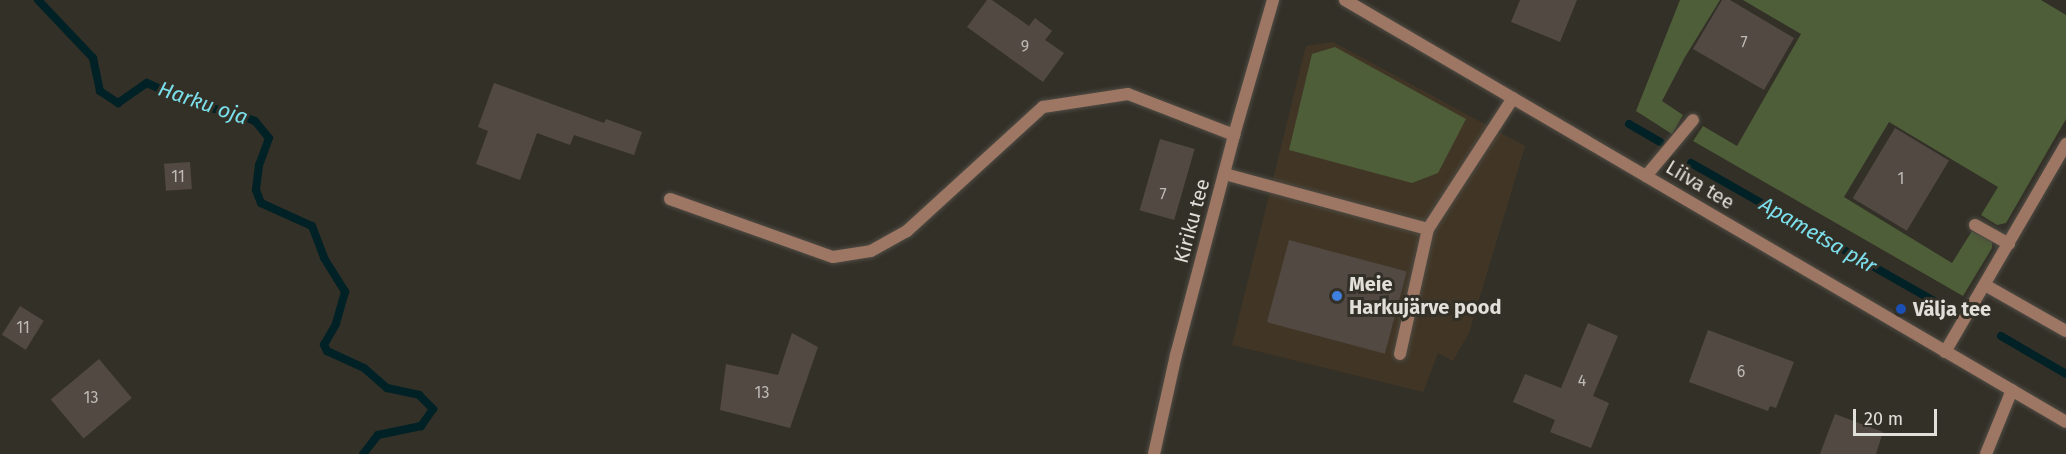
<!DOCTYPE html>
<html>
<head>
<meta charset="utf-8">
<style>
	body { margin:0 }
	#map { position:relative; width:2066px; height:454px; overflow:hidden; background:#333028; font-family:"Fira Sans",sans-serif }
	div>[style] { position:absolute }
	.commercial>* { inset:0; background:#413626 }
	.green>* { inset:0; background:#4e5e38 }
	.stream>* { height:8px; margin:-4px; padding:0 4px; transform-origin:4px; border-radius:4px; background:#002125 }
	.building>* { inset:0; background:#524943; transform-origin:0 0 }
	.roads { filter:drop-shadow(0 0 2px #4f4c44) drop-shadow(0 0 2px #4f4c44) }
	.service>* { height:12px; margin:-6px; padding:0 6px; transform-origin:6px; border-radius:6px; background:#9d7664 }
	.minor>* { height:12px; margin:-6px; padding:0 6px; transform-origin:6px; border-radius:6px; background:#9d7664 }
	.dots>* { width:16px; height:16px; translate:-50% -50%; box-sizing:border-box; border:3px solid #333028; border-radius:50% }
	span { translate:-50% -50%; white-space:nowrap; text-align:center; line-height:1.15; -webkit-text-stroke:6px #333028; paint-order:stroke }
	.number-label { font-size:16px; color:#bdbab4 }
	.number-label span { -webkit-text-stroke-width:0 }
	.street-label { font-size:20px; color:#e1dfd9 }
	.poi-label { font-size:20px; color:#e1dfd9; font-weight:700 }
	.left { translate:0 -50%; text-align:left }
	.water-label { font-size:21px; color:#7ce0ec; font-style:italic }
	.scale { position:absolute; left:1853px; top:409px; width:84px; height:27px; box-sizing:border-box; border:3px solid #e1dfd9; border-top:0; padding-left:8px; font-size:18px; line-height:21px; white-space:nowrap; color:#e1dfd9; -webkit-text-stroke:4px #333028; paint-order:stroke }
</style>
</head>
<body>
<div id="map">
	<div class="commercial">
		<i style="clip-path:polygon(1333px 42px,1525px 146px,1469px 333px,1453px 361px,1438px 353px,1423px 392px,1232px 345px,1306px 46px)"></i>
	</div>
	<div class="green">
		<i style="clip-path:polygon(1680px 0,1720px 0,1685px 57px,1662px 101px,1683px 115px,1672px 134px,1636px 111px)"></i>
		<i style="clip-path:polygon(1743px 0,2041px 0,2066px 15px,2066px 119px,2006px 223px,1997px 225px,1981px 215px,1998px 187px,1889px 122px,1844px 197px,1952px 263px,1972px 231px,1992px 242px,1992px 248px,1963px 296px,1693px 141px,1703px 126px,1737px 146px,1801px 34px)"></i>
		<i style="clip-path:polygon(1335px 47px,1466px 119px,1438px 173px,1412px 183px,1289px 150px,1312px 54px)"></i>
	</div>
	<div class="stream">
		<i style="left:38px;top:0;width:80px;rotate:46.5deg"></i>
		<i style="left:93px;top:58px;width:34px;rotate:78deg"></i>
		<i style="left:100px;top:91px;width:22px;rotate:34deg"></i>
		<i style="left:118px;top:103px;width:35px;rotate:-35deg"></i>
		<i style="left:147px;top:83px;width:54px;rotate:24.2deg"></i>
		<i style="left:196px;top:105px;width:38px;rotate:12deg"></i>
		<i style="left:233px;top:113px;width:23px;rotate:20deg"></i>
		<i style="left:255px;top:121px;width:22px;rotate:51deg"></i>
		<i style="left:269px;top:138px;width:29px;rotate:110deg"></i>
		<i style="left:259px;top:165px;width:25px;rotate:97deg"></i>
		<i style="left:256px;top:190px;width:14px;rotate:69deg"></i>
		<i style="left:261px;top:203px;width:56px;rotate:24.3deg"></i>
		<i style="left:312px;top:226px;width:34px;rotate:69deg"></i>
		<i style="left:324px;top:258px;width:40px;rotate:58deg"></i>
		<i style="left:345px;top:292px;width:33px;rotate:106deg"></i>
		<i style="left:336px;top:324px;width:24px;rotate:120deg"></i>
		<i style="left:324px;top:345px;width:7px;rotate:63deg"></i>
		<i style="left:327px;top:351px;width:41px;rotate:24.7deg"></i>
		<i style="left:364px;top:368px;width:30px;rotate:41deg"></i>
		<i style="left:387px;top:388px;width:33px;rotate:12deg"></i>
		<i style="left:419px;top:395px;width:20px;rotate:45deg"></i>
		<i style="left:433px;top:409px;width:21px;rotate:125deg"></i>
		<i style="left:421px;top:426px;width:44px;rotate:168.2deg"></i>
		<i style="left:378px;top:435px;width:24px;rotate:128deg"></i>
		<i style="left:1629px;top:124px;width:36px;rotate:30deg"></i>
		<i style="left:1691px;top:163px;width:291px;rotate:29.6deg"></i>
		<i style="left:2001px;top:336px;width:75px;rotate:30.3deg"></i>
	</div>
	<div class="building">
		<i style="clip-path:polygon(987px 0,992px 0,1029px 26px,1035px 18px,1052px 31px,1045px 40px,1064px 53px,1043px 82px,967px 27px)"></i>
		<i style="clip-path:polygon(1520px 0,1577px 0,1560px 42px,1511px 22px)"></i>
		<i style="clip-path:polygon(1722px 0,1730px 0,1794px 38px,1764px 90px,1693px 49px)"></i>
		<i style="clip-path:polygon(494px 83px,604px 123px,606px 119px,642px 132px,634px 155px,574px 135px,570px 145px,537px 133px,520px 180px,476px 164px,488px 131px,478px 127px)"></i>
		<i style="left:1895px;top:128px;width:63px;height:82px;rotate:31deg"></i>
		<i style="left:1160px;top:139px;width:36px;height:74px;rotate:16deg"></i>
		<i style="left:190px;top:162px;width:27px;height:26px;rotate:86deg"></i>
		<i style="left:1289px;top:240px;width:122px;height:85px;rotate:15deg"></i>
		<i style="left:20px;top:306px;width:28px;height:34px;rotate:32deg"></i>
		<i style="clip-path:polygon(1588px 323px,1618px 336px,1593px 396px,1609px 403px,1591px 448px,1550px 432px,1555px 420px,1513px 402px,1525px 374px,1561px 388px)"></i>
		<i style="clip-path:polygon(1708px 330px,1794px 362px,1776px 408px,1770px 406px,1768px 411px,1689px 382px)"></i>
		<i style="clip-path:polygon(792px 333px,818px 347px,790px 428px,720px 410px,726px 364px,778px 375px)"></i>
		<i style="left:99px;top:359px;width:51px;height:63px;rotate:50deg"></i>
		<i style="clip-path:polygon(1835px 414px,1883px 432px,1876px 454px,1820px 454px)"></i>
	</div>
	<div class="roads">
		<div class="service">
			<i style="left:1225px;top:174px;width:210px;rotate:15.2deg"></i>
			<i style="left:1428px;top:229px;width:156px;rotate:-57deg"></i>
			<i style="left:1646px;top:176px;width:73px;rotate:-50deg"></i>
			<i style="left:670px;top:199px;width:173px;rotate:19.6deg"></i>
			<i style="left:833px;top:257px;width:38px;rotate:-9deg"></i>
			<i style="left:871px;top:251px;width:41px;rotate:-29.1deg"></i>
			<i style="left:907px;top:231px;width:184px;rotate:-42.4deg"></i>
			<i style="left:1043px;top:107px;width:86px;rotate:-8.7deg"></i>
			<i style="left:1128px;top:94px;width:114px;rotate:21.1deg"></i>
			<i style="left:1975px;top:225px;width:39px;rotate:29deg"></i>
			<i style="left:1985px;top:285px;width:93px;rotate:29.6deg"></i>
			<i style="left:1400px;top:354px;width:128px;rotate:-77.4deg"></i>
		</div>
		<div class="minor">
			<i style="left:1345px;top:0;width:835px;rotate:30.34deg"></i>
			<i style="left:1945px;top:352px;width:241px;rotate:-59.8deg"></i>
			<i style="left:1154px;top:454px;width:101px;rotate:-77.5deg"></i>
			<i style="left:1176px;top:355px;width:228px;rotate:-75.2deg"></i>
			<i style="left:1234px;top:135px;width:141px;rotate:-73.9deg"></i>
			<i style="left:1986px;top:454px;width:69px;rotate:-67.9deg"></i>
		</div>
	</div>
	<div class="dots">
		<i style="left:1337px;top:296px;background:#3f7fe0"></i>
		<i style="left:1901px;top:309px;background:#1a4fb4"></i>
	</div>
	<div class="number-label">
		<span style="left:1744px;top:43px">7</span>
		<span style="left:1025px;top:47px">9</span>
		<span style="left:178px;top:177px">11</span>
		<span style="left:1901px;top:179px">1</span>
		<span style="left:1163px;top:195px">7</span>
		<span style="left:23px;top:328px">11</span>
		<span style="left:1741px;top:372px">6</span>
		<span style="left:1582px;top:381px">4</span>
		<span style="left:762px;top:393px">13</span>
		<span style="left:91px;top:398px">13</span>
	</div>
	<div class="street-label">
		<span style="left:1700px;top:185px;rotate:31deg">Liiva tee</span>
		<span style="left:1192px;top:221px;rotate:-75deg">Kiriku tee</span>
	</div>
	<div class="poi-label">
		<span class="left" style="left:1349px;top:296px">Meie<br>Harkujärve pood</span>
		<span class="left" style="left:1913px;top:309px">Välja tee</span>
	</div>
	<div class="water-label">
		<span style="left:203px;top:103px;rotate:19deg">Harku oja</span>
		<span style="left:1818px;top:235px;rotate:30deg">Apametsa pkr</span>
	</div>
	<div class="scale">20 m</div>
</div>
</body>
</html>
